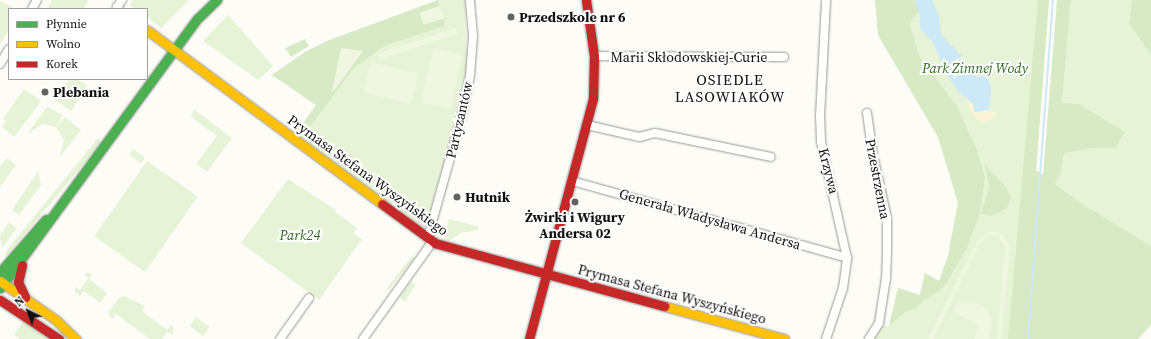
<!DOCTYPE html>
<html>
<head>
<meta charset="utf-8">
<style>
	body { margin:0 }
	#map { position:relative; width:1151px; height:339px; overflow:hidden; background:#fdfcf7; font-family:"Source Serif 4",serif }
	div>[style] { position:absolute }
	.green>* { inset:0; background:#e7f3d7; transform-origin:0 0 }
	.forest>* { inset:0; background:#d8eac5 }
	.sand>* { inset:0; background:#fcf4d9 }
	.pitch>* { inset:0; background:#f0f6e1; transform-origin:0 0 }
	.water>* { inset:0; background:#cde8f7 }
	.stream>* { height:2px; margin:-1px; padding:0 1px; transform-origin:1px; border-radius:1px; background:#cde8f7 }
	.roads { filter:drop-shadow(0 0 1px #979795) drop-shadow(0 0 1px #979795) }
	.street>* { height:8px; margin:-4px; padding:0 4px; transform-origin:4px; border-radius:4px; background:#fffffe }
	.fast>* { height:9px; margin:-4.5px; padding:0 4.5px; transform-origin:4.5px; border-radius:4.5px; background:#4caf50 }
	.slow>* { height:9px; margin:-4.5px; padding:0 4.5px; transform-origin:4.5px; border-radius:4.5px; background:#ffc107 }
	.jam>* { height:9px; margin:-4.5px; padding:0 4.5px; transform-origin:4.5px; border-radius:4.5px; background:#c62828 }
	.dots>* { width:11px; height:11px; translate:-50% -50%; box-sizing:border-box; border:2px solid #fff; border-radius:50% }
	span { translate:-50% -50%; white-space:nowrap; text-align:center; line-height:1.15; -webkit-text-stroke:4px #fff; paint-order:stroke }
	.poi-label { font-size:14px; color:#111; font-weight:700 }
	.left { translate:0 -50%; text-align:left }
	.street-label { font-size:14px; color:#111 }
	.park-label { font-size:14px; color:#2f6b1f; font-style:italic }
	.neighbourhood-label { font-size:15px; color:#111; letter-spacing:1px }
	.legend { position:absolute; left:8px; top:8px; width:140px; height:72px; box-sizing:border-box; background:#fff; border:1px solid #a0a0a0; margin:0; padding:5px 7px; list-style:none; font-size:12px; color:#111 }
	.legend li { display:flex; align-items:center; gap:8px; height:20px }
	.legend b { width:20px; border:1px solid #a0a0a0 }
	.north { position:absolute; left:8px; top:291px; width:40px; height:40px; -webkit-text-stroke:3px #fff; paint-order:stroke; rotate:318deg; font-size:11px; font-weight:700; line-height:16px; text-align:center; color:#111 }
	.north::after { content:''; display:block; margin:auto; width:14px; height:18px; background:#111; clip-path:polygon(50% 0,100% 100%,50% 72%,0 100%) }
</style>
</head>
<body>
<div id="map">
	<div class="green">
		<i style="clip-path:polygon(52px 0,87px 0,88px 1px,84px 9px,47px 9px)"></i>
		<i style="clip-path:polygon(133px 0,189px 0,161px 28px,147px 17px,147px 9px,135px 9px,130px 5px)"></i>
		<i style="clip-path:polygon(438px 0,465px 0,467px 66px,456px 118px,428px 219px,425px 227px,420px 227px,295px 134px,316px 105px,272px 75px,305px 52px,327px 41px)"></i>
		<i style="clip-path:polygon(875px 0,1049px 0,1023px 339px,868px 339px,877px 325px,889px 326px,898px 288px,920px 295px,925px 273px,939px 281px,948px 256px,958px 203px,938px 137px,878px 35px)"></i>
		<i style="clip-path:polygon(1071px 0,1132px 0,1129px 24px,1151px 55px,1151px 246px,1084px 205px,1055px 184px,1061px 173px,1064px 153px,1092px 148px,1116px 148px,1125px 132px,1062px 103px)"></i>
		<i style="clip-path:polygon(0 1px,14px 8px,9px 9px,9px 30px,0 44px)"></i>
		<i style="clip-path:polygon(228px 15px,273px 66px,258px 80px,203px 41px)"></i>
		<i style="clip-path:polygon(69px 79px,77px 79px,88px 86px,71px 111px,55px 100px)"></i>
		<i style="clip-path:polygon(24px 89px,41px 101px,14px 137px,2px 127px,6px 121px,3px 119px)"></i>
		<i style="clip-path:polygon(47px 107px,63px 115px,56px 127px,65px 117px,81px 130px,59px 158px,64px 140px,56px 127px,43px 124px,27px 134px)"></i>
		<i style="clip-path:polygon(195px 110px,232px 138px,207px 172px,196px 164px,217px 136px,190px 116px)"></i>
		<i style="clip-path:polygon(98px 138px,102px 142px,5px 258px,6px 251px)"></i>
		<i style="left:133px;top:149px;width:15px;height:7px;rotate:37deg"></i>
		<i style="clip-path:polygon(7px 158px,16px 165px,0 187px,0 167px)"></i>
		<i style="left:147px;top:161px;width:62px;height:92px;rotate:35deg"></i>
		<i style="clip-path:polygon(38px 171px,41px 185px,19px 215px,12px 210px)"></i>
		<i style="clip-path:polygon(288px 179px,336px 210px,335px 212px,357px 228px,353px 233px,362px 239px,319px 300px,241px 243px)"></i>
		<i style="clip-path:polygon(449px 219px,479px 227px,478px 230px,461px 233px,449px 241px,444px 239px)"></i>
		<i style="clip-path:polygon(9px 222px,17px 228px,2px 248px,0 235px)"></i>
		<i style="clip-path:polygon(412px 256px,414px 259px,389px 290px,387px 288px)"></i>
		<i style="clip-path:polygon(90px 273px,92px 274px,89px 279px,107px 293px,100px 303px,84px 291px,80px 296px,75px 292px,75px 287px,80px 290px,88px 278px,84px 274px)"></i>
		<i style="clip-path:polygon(411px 282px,416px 285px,405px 301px,402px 300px,400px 297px)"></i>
		<i style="clip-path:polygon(124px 296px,145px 306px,142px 311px,167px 330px,171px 325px,174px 327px,172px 335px,167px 332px,162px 339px,150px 339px,116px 314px,112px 319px,110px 317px,108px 312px,119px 298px)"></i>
		<i style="left:196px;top:317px;width:17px;height:11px;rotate:36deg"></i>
		<i style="clip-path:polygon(24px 321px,49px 339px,20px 339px,14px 334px)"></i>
	</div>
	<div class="forest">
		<i style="clip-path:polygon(438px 0,440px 6px,420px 13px,423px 24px,444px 18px,444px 26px,384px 46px,354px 68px,310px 127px,304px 122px,316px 105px,272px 75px,305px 52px,327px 41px)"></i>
		<i style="clip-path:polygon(875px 0,913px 0,916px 2px,919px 12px,912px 18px,910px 26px,920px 57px,956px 105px,977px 150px,985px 178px,980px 213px,967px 248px,946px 284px,940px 291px,925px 299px,915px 309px,906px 311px,889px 326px,898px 288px,920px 295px,925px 273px,939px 281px,948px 256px,958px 203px,938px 137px,878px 35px)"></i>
		<i style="clip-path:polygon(1038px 0,1049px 0,1036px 170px,1043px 175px,1057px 0,1071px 0,1062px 103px,1079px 104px,1125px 132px,1116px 148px,1092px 148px,1064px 153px,1061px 173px,1055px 184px,1084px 205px,1151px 246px,1151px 325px,1138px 339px,1008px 339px)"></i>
		<i style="clip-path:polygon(1132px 0,1151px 0,1151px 55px,1129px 24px)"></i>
		<i style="clip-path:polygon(305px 39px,309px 46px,291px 57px,285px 48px)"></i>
		<i style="clip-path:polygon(985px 165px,1006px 187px,1011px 198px,1007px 208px,992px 216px,981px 214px,989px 187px)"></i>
	</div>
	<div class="sand">
		<i style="clip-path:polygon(966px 98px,978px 113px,989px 110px,995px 112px,996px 117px,982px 124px,971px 112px)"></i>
	</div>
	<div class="pitch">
		<i style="left:440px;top:6px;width:13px;height:21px;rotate:72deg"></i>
		<i style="left:456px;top:28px;width:6px;height:83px;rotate:72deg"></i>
		<i style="clip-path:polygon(341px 48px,363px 51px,332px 93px)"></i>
		<i style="left:433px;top:48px;width:30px;height:56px;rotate:12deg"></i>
		<i style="left:371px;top:62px;width:49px;height:31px;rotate:14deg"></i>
		<i style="clip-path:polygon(990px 231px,1003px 234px,1010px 248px,1001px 339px,997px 339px,1005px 246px,999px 237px,990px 235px,981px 241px,933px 339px,928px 339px,978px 239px)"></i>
		<i style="clip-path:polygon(976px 303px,989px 310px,992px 323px,989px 339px,975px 339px,978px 325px,954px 312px,957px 304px)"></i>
	</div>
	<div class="water">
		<i style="clip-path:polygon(915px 0,932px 0,939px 16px,941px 35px,962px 56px,957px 60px,977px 77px,984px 76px,988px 78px,991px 89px,989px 110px,974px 112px,974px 105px,957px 90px,946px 73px,933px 43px,920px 28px,920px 17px)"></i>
	</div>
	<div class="stream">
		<i style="left:1028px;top:339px;width:340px;rotate:-85.8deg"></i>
	</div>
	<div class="roads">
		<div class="street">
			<i style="left:32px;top:9px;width:10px;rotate:-61deg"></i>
			<i style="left:119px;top:9px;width:3px;rotate:-135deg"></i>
			<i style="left:117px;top:7px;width:9px;rotate:-54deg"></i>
			<i style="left:594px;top:56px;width:190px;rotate:0.3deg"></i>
			<i style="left:0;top:64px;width:17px;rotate:-59deg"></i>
			<i style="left:867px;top:113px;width:37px;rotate:82deg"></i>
			<i style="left:872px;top:150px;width:70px;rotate:77.6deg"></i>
			<i style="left:887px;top:218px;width:34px;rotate:90deg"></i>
			<i style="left:887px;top:252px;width:26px;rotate:92deg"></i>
			<i style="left:886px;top:278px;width:46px;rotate:98.8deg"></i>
			<i style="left:879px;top:323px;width:19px;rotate:122deg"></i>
			<i style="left:587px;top:125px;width:53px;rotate:13deg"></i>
			<i style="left:639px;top:137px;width:16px;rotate:-14deg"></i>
			<i style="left:655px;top:133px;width:118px;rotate:11.7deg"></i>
			<i style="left:572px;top:181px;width:286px;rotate:15.6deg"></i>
			<i style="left:428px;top:237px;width:123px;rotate:-74.4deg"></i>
			<i style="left:461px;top:119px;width:44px;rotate:-78.2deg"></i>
			<i style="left:470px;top:76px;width:40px;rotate:-85.7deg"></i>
			<i style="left:473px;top:36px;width:36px;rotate:-95deg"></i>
			<i style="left:280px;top:339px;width:50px;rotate:-54.7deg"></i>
			<i style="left:363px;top:339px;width:120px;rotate:-54.5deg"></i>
			<i style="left:826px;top:339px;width:54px;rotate:-71.6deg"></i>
			<i style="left:843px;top:288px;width:30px;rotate:-82deg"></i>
			<i style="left:847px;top:258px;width:119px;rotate:-102.6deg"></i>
			<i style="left:821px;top:142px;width:26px;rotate:-92deg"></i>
			<i style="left:820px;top:116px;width:116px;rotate:-87deg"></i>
		</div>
		<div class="fast">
			<i style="left:0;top:272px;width:70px;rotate:-49deg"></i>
			<i style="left:0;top:288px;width:333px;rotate:-53.8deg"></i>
			<i style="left:197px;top:19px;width:28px;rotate:-44deg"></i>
		</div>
		<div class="slow">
			<i style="left:147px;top:30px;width:292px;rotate:36.5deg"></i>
			<i style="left:0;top:281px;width:68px;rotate:34.9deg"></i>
			<i style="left:56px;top:320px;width:28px;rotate:44deg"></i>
			<i style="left:664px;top:306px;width:125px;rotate:15.3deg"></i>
		</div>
		<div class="jam">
			<i style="left:382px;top:204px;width:66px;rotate:36.3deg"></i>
			<i style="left:435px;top:243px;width:238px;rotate:15.4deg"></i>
			<i style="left:22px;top:265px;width:17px;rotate:103deg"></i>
			<i style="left:18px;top:282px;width:17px;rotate:65deg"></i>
			<i style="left:0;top:300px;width:71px;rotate:33.5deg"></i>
			<i style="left:529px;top:339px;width:249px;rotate:-75.1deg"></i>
			<i style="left:593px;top:98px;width:42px;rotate:-88.6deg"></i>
			<i style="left:594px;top:56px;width:57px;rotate:-98.1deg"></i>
		</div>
	</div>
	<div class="dots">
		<i style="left:511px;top:17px;background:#646362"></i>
		<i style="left:45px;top:92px;background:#646362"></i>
		<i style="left:457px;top:197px;background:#646362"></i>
		<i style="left:575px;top:202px;background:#646362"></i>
	</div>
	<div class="poi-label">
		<span class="left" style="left:519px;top:17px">Przedszkole nr 6</span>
		<span class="left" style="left:53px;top:92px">Plebania</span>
		<span class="left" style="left:465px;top:197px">Hutnik</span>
		<span style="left:575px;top:225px">Żwirki i Wigury<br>Andersa 02</span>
	</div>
	<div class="street-label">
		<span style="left:689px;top:57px">Marii Skłodowskiej-Curie</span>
		<span style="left:459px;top:120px;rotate:-77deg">Partyzantów</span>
		<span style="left:829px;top:171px;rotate:76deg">Krzywa</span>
		<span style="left:368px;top:175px;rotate:36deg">Prymasa Stefana Wyszyńskiego</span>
		<span style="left:878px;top:179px;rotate:79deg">Przestrzenna</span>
		<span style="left:710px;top:219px;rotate:16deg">Generała Władysława Andersa</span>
		<span style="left:672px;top:294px;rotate:15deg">Prymasa Stefana Wyszyńskiego</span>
	</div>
	<div class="park-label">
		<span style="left:975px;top:68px">Park Zimnej Wody</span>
		<span style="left:300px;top:235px">Park24</span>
	</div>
	<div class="neighbourhood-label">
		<span style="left:730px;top:88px">OSIEDLE<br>LASOWIAKÓW</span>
	</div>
	<ul class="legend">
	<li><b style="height:5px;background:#4caf50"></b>Płynnie</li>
	<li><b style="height:5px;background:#ffc107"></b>Wolno</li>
	<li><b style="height:5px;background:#c62828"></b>Korek</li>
	</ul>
	<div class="north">N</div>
</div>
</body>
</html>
